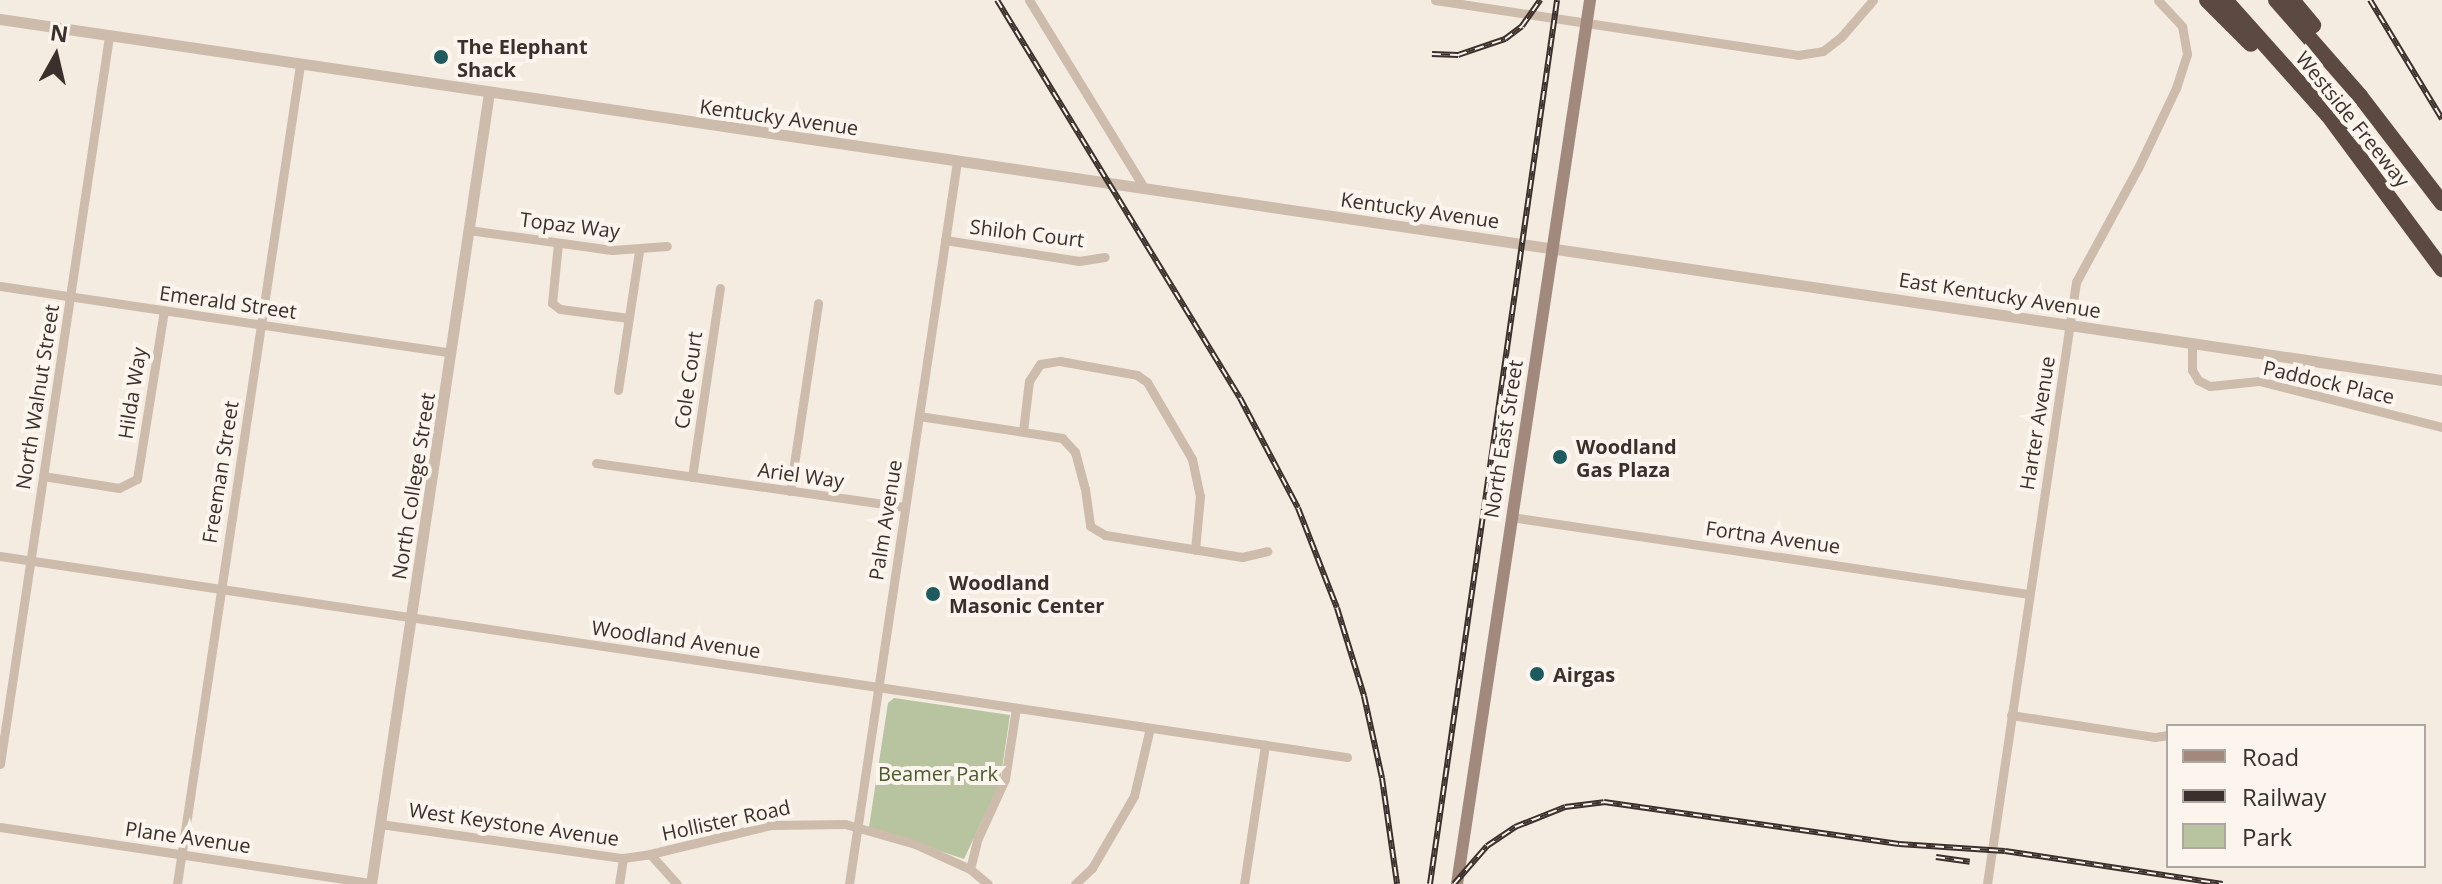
<!DOCTYPE html>
<html>
<head>
<meta charset="utf-8">
<style>
	body { margin:0 }
	#map { position:relative; width:2442px; height:884px; overflow:hidden; background:#f4ebe1; font-family:"Open Sans",sans-serif }
	div>[style] { position:absolute }
	.green>* { inset:0; background:#b8c4a0 }
	.minor>* { height:9px; margin:-4.5px; padding:0 4.5px; transform-origin:4.5px; border-radius:4.5px; background:#cdbbac }
	.tertiary>* { height:11px; margin:-5.5px; padding:0 5.5px; transform-origin:5.5px; border-radius:5.5px; background:#cdbbac }
	.secondary>* { height:12px; margin:-6px; padding:0 6px; transform-origin:6px; border-radius:6px; background:#a18a7d }
	.motorway>* { height:16px; margin:-8px; padding:0 8px; transform-origin:8px; border-radius:8px; background:#5c4a42 }
	.rail>* { height:6px; margin-top:-3px; transform-origin:0; background:repeating-linear-gradient(90deg,#fbf5ee 0 9px,#3b302b 0 18px); box-sizing:border-box; border-block:2px solid #3b302b }
	.dots>* { width:22px; height:22px; translate:-50% -50%; box-sizing:border-box; border:4px solid #fbf5ee; border-radius:50% }
	span { translate:-50% -50%; white-space:nowrap; text-align:center; line-height:1.15; -webkit-text-stroke:8px #fbf5ee; paint-order:stroke }
	.poi-label { font-size:20px; color:#3b302b; font-weight:700 }
	.left { translate:0 -50%; text-align:left }
	.street-label { font-size:20px; color:#3b302b }
	.park-label { font-size:20px; color:#4a5a2e }
	.legend { position:absolute; left:2166px; top:724px; width:260px; height:144px; box-sizing:border-box; background:#fbf5ee; border:2px solid #aea6a0; margin:0; padding:10px 14px; list-style:none; font-size:24px; color:#3b302b }
	.legend li { display:flex; align-items:center; gap:16px; height:40px }
	.legend b { width:40px; border:2px solid #aea6a0 }
	.north { position:absolute; left:16px; top:16px; width:80px; height:80px; -webkit-text-stroke:6px #fbf5ee; paint-order:stroke; rotate:8deg; font-size:22px; font-weight:700; line-height:32px; text-align:center; color:#3b302b }
	.north::after { content:''; display:block; margin:auto; width:28px; height:36px; background:#3b302b; clip-path:polygon(50% 0,100% 100%,50% 72%,0 100%) }
</style>
</head>
<body>
<div id="map">
	<div class="green">
		<i style="clip-path:polygon(894px 698px,1010px 715px,1000px 782px,964px 859px,869px 827px,888px 703px)"></i>
	</div>
	<div class="minor">
		<i style="left:1029px;top:0;width:220px;rotate:58.5deg"></i>
		<i style="left:1435px;top:0;width:367px;rotate:8.6deg"></i>
		<i style="left:1798px;top:55px;width:25px;rotate:-9deg"></i>
		<i style="left:1823px;top:51px;width:23px;rotate:-38deg"></i>
		<i style="left:1841px;top:37px;width:49px;rotate:-49.1deg"></i>
		<i style="left:469px;top:230px;width:144px;rotate:8deg"></i>
		<i style="left:612px;top:250px;width:55px;rotate:-4.2deg"></i>
		<i style="left:945px;top:240px;width:136px;rotate:8.9deg"></i>
		<i style="left:1079px;top:261px;width:26px;rotate:-9deg"></i>
		<i style="left:558px;top:243px;width:60px;rotate:95.7deg"></i>
		<i style="left:552px;top:303px;width:10px;rotate:37deg"></i>
		<i style="left:560px;top:309px;width:69px;rotate:7.5deg"></i>
		<i style="left:0;top:286px;width:456px;rotate:8.4deg"></i>
		<i style="left:2192px;top:344px;width:26px;rotate:90deg"></i>
		<i style="left:2192px;top:370px;width:12px;rotate:59deg"></i>
		<i style="left:2198px;top:380px;width:13px;rotate:27deg"></i>
		<i style="left:2210px;top:386px;width:49px;rotate:-5.8deg"></i>
		<i style="left:2259px;top:381px;width:189px;rotate:14.1deg"></i>
		<i style="left:618px;top:390px;width:141px;rotate:-81.4deg"></i>
		<i style="left:919px;top:416px;width:145px;rotate:8.7deg"></i>
		<i style="left:1062px;top:438px;width:19px;rotate:47deg"></i>
		<i style="left:1075px;top:452px;width:38px;rotate:75deg"></i>
		<i style="left:1085px;top:489px;width:37px;rotate:82deg"></i>
		<i style="left:1090px;top:526px;width:17px;rotate:31deg"></i>
		<i style="left:1105px;top:535px;width:139px;rotate:9.1deg"></i>
		<i style="left:1242px;top:557px;width:26px;rotate:-13deg"></i>
		<i style="left:1023px;top:431px;width:50px;rotate:-83.2deg"></i>
		<i style="left:1029px;top:381px;width:20px;rotate:-57deg"></i>
		<i style="left:1040px;top:364px;width:20px;rotate:-9deg"></i>
		<i style="left:1060px;top:361px;width:78px;rotate:10.3deg"></i>
		<i style="left:1137px;top:375px;width:12px;rotate:35deg"></i>
		<i style="left:1147px;top:382px;width:89px;rotate:59.7deg"></i>
		<i style="left:1192px;top:459px;width:38px;rotate:78deg"></i>
		<i style="left:1200px;top:496px;width:54px;rotate:95.3deg"></i>
		<i style="left:596px;top:463px;width:312px;rotate:8.1deg"></i>
		<i style="left:43px;top:476px;width:77px;rotate:9deg"></i>
		<i style="left:119px;top:488px;width:20px;rotate:-27deg"></i>
		<i style="left:137px;top:479px;width:170px;rotate:-80.9deg"></i>
		<i style="left:692px;top:477px;width:191px;rotate:-81.6deg"></i>
		<i style="left:790px;top:491px;width:190px;rotate:-81.5deg"></i>
		<i style="left:1511px;top:517px;width:524px;rotate:8.46deg"></i>
		<i style="left:0;top:556px;width:1362px;rotate:8.49deg"></i>
		<i style="left:2011px;top:715px;width:146px;rotate:8.7deg"></i>
		<i style="left:2155px;top:737px;width:13px;rotate:-9deg"></i>
		<i style="left:0;top:764px;width:736px;rotate:-81.48deg"></i>
		<i style="left:380px;top:824px;width:245px;rotate:8deg"></i>
		<i style="left:623px;top:858px;width:27px;rotate:-8deg"></i>
		<i style="left:650px;top:854px;width:40px;rotate:48deg"></i>
		<i style="left:0;top:827px;width:375px;rotate:8.6deg"></i>
		<i style="left:650px;top:854px;width:124px;rotate:-13.5deg"></i>
		<i style="left:771px;top:825px;width:74px;rotate:-0.8deg"></i>
		<i style="left:845px;top:824px;width:73px;rotate:15.9deg"></i>
		<i style="left:915px;top:844px;width:60px;rotate:24.4deg"></i>
		<i style="left:970px;top:869px;width:23px;rotate:40deg"></i>
		<i style="left:970px;top:869px;width:32px;rotate:-76deg"></i>
		<i style="left:978px;top:838px;width:65px;rotate:-65.4deg"></i>
		<i style="left:1005px;top:779px;width:72px;rotate:-81.2deg"></i>
		<i style="left:177px;top:884px;width:828px;rotate:-81.46deg"></i>
		<i style="left:619px;top:884px;width:26px;rotate:-81deg"></i>
		<i style="left:849px;top:884px;width:731px;rotate:-81.5deg"></i>
		<i style="left:1075px;top:884px;width:23px;rotate:-43deg"></i>
		<i style="left:1092px;top:868px;width:83px;rotate:-59.7deg"></i>
		<i style="left:1134px;top:796px;width:70px;rotate:-76.8deg"></i>
		<i style="left:1244px;top:884px;width:141px;rotate:-81.4deg"></i>
		<i style="left:1987px;top:884px;width:609px;rotate:-81.59deg"></i>
		<i style="left:2076px;top:282px;width:130px;rotate:-61.5deg"></i>
		<i style="left:2138px;top:168px;width:89px;rotate:-64.6deg"></i>
		<i style="left:2176px;top:88px;width:36px;rotate:-72deg"></i>
		<i style="left:2187px;top:54px;width:28px;rotate:-100deg"></i>
		<i style="left:2182px;top:26px;width:35px;rotate:-133deg"></i>
	</div>
	<div class="tertiary">
		<i style="left:0;top:19px;width:2469px;rotate:8.41deg"></i>
		<i style="left:371px;top:884px;width:800px;rotate:-81.52deg"></i>
	</div>
	<div class="secondary">
		<i style="left:1457px;top:884px;width:894px;rotate:-81.44deg"></i>
	</div>
	<div class="motorway">
		<i style="left:2207px;top:0;width:62px;rotate:45deg"></i>
		<i style="left:2225px;top:0;width:154px;rotate:48.2deg"></i>
		<i style="left:2328px;top:115px;width:192px;rotate:53.5deg"></i>
		<i style="left:2276px;top:0;width:128px;rotate:48.8deg"></i>
		<i style="left:2360px;top:96px;width:135px;rotate:52.5deg"></i>
		<i style="left:2292px;top:0;width:33px;rotate:50deg"></i>
	</div>
	<div class="rail">
		<i style="left:997px;top:0;width:466px;rotate:58.6deg"></i>
		<i style="left:1240px;top:398px;width:124px;rotate:62.2deg"></i>
		<i style="left:1298px;top:508px;width:107px;rotate:68.7deg"></i>
		<i style="left:1337px;top:608px;width:92px;rotate:72.9deg"></i>
		<i style="left:1364px;top:696px;width:84px;rotate:77.6deg"></i>
		<i style="left:1382px;top:778px;width:107px;rotate:81.9deg"></i>
		<i style="left:2370px;top:0;width:139px;rotate:58.8deg"></i>
		<i style="left:1432px;top:54px;width:26px;rotate:2deg"></i>
		<i style="left:1458px;top:55px;width:50px;rotate:-18.8deg"></i>
		<i style="left:1505px;top:39px;width:21px;rotate:-37deg"></i>
		<i style="left:1522px;top:26px;width:32px;rotate:-55deg"></i>
		<i style="left:1936px;top:857px;width:34px;rotate:8deg"></i>
		<i style="left:1430px;top:884px;width:893px;rotate:-81.82deg"></i>
		<i style="left:1454px;top:884px;width:50px;rotate:-49deg"></i>
		<i style="left:1487px;top:846px;width:34px;rotate:-34deg"></i>
		<i style="left:1515px;top:827px;width:54px;rotate:-21.8deg"></i>
		<i style="left:1565px;top:807px;width:39px;rotate:-7deg"></i>
		<i style="left:1604px;top:802px;width:298px;rotate:8.1deg"></i>
		<i style="left:1899px;top:844px;width:106px;rotate:3.8deg"></i>
		<i style="left:2005px;top:851px;width:220px;rotate:8.6deg"></i>
	</div>
	<div class="dots">
		<i style="left:441px;top:57px;background:#1f5a5e"></i>
		<i style="left:1560px;top:457px;background:#1f5a5e"></i>
		<i style="left:933px;top:594px;background:#1f5a5e"></i>
		<i style="left:1537px;top:674px;background:#1f5a5e"></i>
	</div>
	<div class="poi-label">
		<span class="left" style="left:457px;top:58px">The Elephant<br>Shack</span>
		<span class="left" style="left:1576px;top:458px">Woodland<br>Gas Plaza</span>
		<span class="left" style="left:949px;top:594px">Woodland<br>Masonic Center</span>
		<span class="left" style="left:1553px;top:674px">Airgas</span>
	</div>
	<div class="street-label">
		<span style="left:779px;top:117px;rotate:8deg">Kentucky Avenue</span>
		<span style="left:2353px;top:119px;rotate:51deg">Westside Freeway</span>
		<span style="left:1420px;top:210px;rotate:8deg">Kentucky Avenue</span>
		<span style="left:570px;top:225px;rotate:7deg">Topaz Way</span>
		<span style="left:1027px;top:233px;rotate:7deg">Shiloh Court</span>
		<span style="left:2000px;top:295px;rotate:9deg">East Kentucky Avenue</span>
		<span style="left:228px;top:302px;rotate:8deg">Emerald Street</span>
		<span style="left:688px;top:380px;rotate:-82deg">Cole Court</span>
		<span style="left:2329px;top:382px;rotate:13deg">Paddock Place</span>
		<span style="left:132px;top:393px;rotate:-81deg">Hilda Way</span>
		<span style="left:37px;top:397px;rotate:-81deg">North Walnut Street</span>
		<span style="left:2037px;top:423px;rotate:-81deg">Harter Avenue</span>
		<span style="left:1503px;top:439px;rotate:-81deg">North East Street</span>
		<span style="left:220px;top:472px;rotate:-81deg">Freeman Street</span>
		<span style="left:801px;top:475px;rotate:8deg">Ariel Way</span>
		<span style="left:413px;top:486px;rotate:-81deg">North College Street</span>
		<span style="left:885px;top:520px;rotate:-81deg">Palm Avenue</span>
		<span style="left:1773px;top:537px;rotate:8deg">Fortna Avenue</span>
		<span style="left:676px;top:639px;rotate:8deg">Woodland Avenue</span>
		<span style="left:726px;top:820px;rotate:-12deg">Hollister Road</span>
		<span style="left:514px;top:824px;rotate:8deg">West Keystone Avenue</span>
		<span style="left:188px;top:837px;rotate:8deg">Plane Avenue</span>
	</div>
	<div class="park-label">
		<span style="left:938px;top:773px">Beamer Park</span>
	</div>
	<ul class="legend">
	<li><b style="height:10px;background:#a18a7d"></b>Road</li>
	<li><b style="height:10px;background:#3b302b"></b>Railway</li>
	<li><b style="height:22px;background:#b8c4a0"></b>Park</li>
	</ul>
	<div class="north">N</div>
</div>
</body>
</html>
